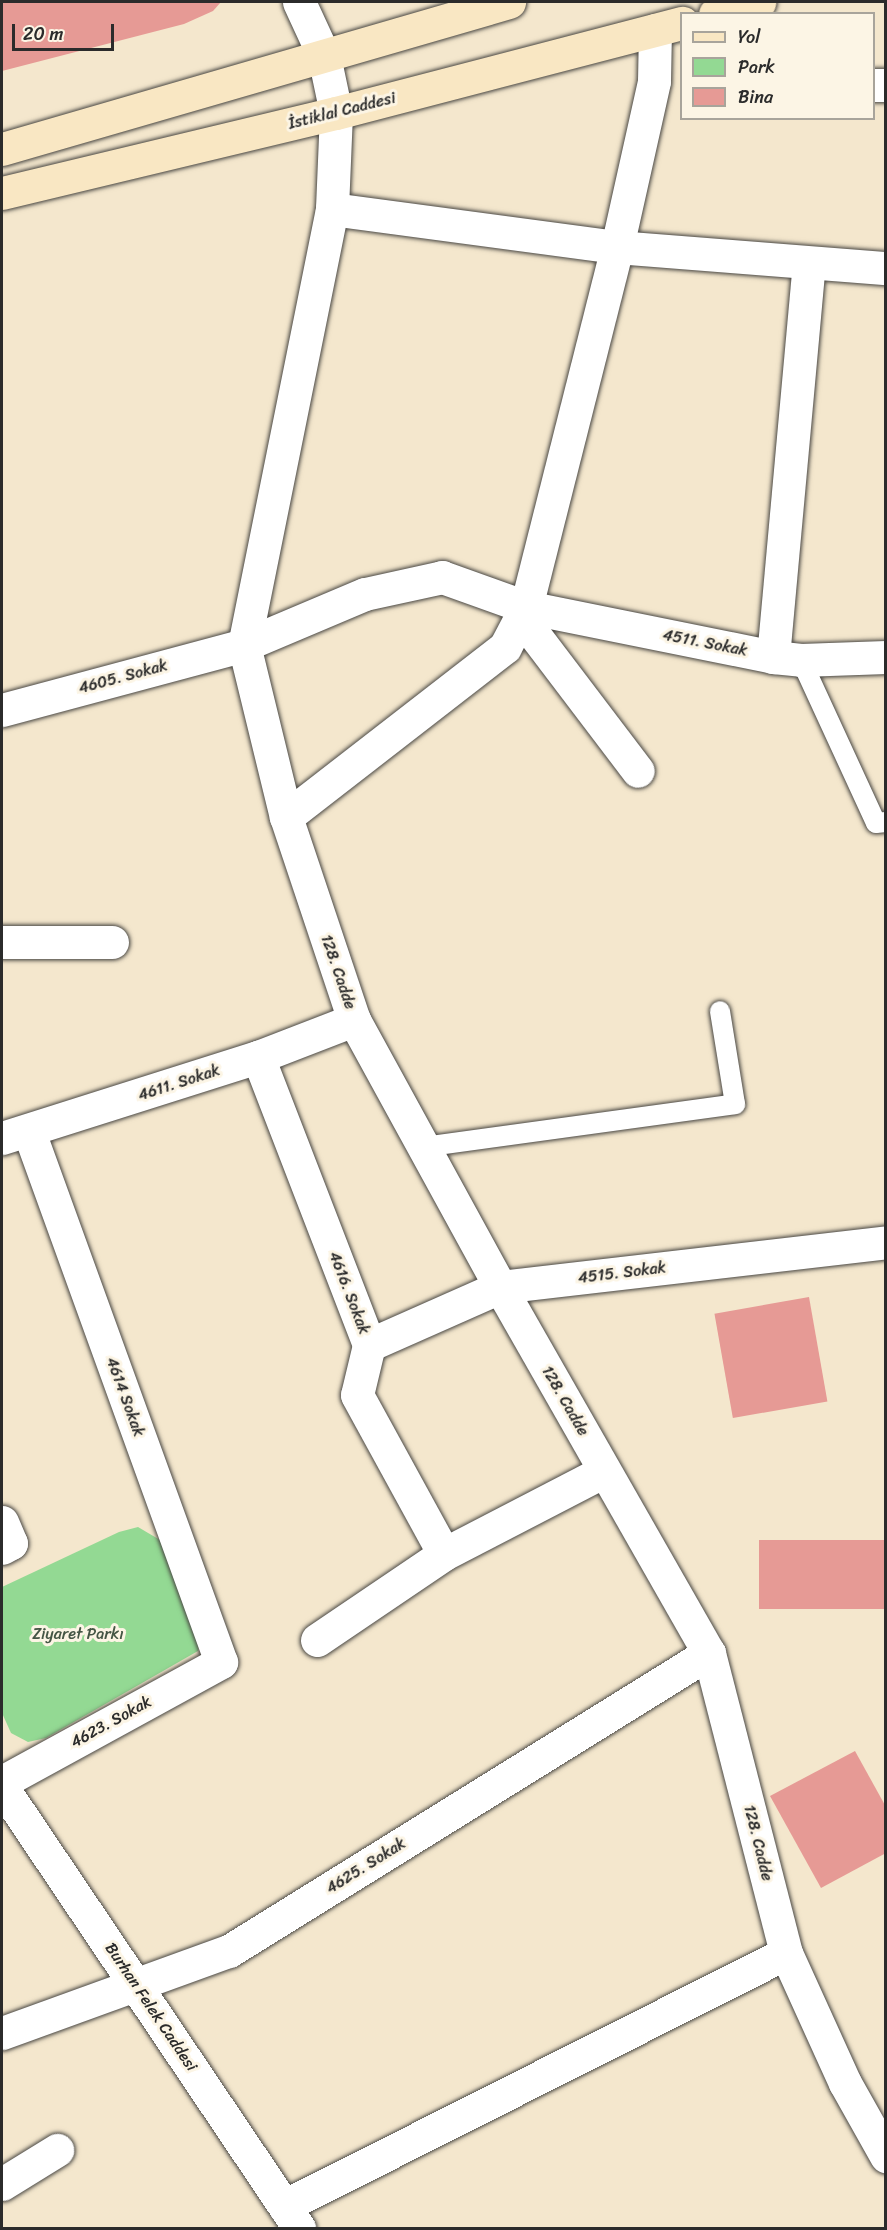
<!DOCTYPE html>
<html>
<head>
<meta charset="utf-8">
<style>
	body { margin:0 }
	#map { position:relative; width:887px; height:2230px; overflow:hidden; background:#f4e7cd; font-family:Sriracha,sans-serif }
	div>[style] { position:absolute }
	.green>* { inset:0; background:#93d993 }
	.building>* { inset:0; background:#e69a95; transform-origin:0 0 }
	.roads { filter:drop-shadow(0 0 2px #494743) drop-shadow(0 0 2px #494743) }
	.service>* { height:20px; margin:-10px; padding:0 10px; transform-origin:10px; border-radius:10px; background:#fff }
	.minor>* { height:33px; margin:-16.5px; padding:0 16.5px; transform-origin:16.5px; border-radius:16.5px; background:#fff }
	.tertiary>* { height:33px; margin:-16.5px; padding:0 16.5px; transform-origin:16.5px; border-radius:16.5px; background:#fff }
	.secondary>* { height:33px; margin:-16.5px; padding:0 16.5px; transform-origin:16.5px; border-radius:16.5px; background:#f9e7c3 }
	span { translate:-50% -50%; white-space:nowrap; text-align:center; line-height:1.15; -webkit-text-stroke:6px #fcf5e5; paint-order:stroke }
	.street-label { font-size:16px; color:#2b2b2b }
	.park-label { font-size:16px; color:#455645 }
	.frame { position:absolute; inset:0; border:3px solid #2b2b2b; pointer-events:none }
	.legend { position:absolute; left:680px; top:12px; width:195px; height:108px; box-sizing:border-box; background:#fcf5e5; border:2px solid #a8a49b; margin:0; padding:8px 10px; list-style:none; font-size:18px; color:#2b2b2b }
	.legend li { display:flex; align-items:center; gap:12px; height:30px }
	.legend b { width:30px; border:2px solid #a8a49b }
	.scale { position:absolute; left:12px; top:24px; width:102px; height:27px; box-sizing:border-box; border:3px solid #2b2b2b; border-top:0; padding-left:8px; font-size:18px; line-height:21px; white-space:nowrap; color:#2b2b2b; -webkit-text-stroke:4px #fcf5e5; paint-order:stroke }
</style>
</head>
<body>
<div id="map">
	<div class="green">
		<i style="clip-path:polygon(138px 1527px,160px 1540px,200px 1642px,198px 1651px,46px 1738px,28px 1742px,11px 1733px,2px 1713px,2px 1587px,119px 1532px)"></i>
	</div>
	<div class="building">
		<i style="clip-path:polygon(2px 2px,221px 2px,213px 11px,184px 24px,2px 71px)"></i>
		<i style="left:809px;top:1297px;width:106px;height:96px;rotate:80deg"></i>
		<i style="left:886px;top:1540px;width:69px;height:127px;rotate:90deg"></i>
		<i style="clip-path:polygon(855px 1751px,886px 1807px,886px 1853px,821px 1888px,770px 1796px)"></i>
	</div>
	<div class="roads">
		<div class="service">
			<i style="left:801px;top:660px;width:179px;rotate:65.3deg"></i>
			<i style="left:876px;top:823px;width:10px;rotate:-6deg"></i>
			<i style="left:423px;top:1147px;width:315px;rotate:-7.8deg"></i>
			<i style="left:735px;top:1104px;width:94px;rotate:-99.2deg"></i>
		</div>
		<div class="minor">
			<i style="left:299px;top:2px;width:60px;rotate:65.2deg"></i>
			<i style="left:324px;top:56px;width:58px;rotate:78.1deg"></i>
			<i style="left:336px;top:113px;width:96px;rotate:92.4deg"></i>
			<i style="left:332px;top:209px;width:445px;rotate:101.4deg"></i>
			<i style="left:244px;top:645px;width:177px;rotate:76.3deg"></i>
			<i style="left:286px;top:817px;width:214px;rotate:71.5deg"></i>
			<i style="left:354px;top:1020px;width:304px;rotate:61.3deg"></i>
			<i style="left:500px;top:1287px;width:421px;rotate:60.3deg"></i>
			<i style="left:709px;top:1653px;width:310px;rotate:75.6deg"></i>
			<i style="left:786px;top:1953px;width:143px;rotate:65.6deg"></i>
			<i style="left:845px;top:2083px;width:84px;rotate:60.7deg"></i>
			<i style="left:874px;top:85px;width:12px"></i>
			<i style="left:332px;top:209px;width:288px;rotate:7.6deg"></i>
			<i style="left:617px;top:247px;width:270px;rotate:4.5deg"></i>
			<i style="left:521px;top:617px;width:193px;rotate:52.8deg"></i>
			<i style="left:773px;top:657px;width:394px;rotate:-84.8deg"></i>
			<i style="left:2px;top:710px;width:251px;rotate:-15deg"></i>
			<i style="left:244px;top:645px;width:131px;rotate:-22.9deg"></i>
			<i style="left:365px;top:594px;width:79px;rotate:-12.4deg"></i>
			<i style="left:442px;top:577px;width:89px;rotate:19.7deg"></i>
			<i style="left:526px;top:607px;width:252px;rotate:11.4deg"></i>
			<i style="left:773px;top:657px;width:28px;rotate:6deg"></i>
			<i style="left:801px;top:660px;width:85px;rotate:-2deg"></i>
			<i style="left:286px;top:817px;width:277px;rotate:-37.8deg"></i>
			<i style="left:505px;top:647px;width:45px;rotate:-62.3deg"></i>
			<i style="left:526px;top:607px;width:371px;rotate:-75.8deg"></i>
			<i style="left:617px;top:247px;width:170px;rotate:-77.4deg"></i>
			<i style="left:654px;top:81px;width:51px;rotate:-88.9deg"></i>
			<i style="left:2px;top:942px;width:110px"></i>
			<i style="left:258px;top:1057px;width:309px;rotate:68.9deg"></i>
			<i style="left:369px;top:1345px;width:51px;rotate:103.5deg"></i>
			<i style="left:357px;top:1395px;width:181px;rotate:61.3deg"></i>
			<i style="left:2px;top:1138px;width:269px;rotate:-17.6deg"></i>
			<i style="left:258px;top:1057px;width:103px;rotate:-21.1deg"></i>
			<i style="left:369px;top:1345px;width:143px;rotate:-23.9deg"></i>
			<i style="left:500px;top:1287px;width:389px;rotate:-6.6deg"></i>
			<i style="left:2px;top:1522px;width:23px;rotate:67deg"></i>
			<i style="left:11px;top:1543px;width:10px;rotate:151deg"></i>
			<i style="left:317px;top:1640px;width:153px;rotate:-34.1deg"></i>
			<i style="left:444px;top:1554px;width:180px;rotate:-27.4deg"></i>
			<i style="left:2px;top:1782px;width:250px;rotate:-28.7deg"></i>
			<i style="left:221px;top:1662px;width:564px;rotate:-109.91deg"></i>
			<i style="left:2px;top:2033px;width:241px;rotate:-19.9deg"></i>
			<i style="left:229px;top:1951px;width:565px;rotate:-31.83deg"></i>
			<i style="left:2px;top:2184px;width:65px;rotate:-31.7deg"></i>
			<i style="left:284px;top:2206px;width:562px;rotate:-26.75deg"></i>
		</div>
		<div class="tertiary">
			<i style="left:2px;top:1787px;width:532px;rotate:56.04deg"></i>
		</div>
		<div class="secondary">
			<i style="left:715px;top:14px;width:46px;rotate:-15.3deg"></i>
			<i style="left:2px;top:149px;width:528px;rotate:-16.17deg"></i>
			<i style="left:2px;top:193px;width:343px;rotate:-13.5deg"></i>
			<i style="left:336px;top:113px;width:358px;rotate:-14.6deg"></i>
		</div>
	</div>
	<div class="street-label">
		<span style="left:342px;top:111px;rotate:-14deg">İstiklal Caddesi</span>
		<span style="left:705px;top:643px;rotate:11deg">4511. Sokak</span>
		<span style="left:123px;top:677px;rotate:-15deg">4605. Sokak</span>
		<span style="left:338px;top:972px;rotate:71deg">128. Cadde</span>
		<span style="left:179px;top:1083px;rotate:-18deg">4611. Sokak</span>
		<span style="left:622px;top:1273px;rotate:-7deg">4515. Sokak</span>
		<span style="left:349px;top:1293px;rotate:69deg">4616. Sokak</span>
		<span style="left:125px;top:1397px;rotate:70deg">4614 Sokak</span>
		<span style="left:565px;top:1401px;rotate:60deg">128. Cadde</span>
		<span style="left:111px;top:1722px;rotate:-29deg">4623. Sokak</span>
		<span style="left:758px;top:1843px;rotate:76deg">128. Cadde</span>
		<span style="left:366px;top:1866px;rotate:-32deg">4625. Sokak</span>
		<span style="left:151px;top:2007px;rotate:56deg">Burhan Felek Caddesi</span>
	</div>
	<div class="park-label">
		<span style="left:78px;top:1634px">Ziyaret Parkı</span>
	</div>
	<div class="frame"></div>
	<ul class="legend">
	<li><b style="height:8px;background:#f9e7c3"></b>Yol</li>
	<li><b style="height:16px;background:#93d993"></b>Park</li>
	<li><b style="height:16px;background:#e69a95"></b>Bina</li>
	</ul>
	<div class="scale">20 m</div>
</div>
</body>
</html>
